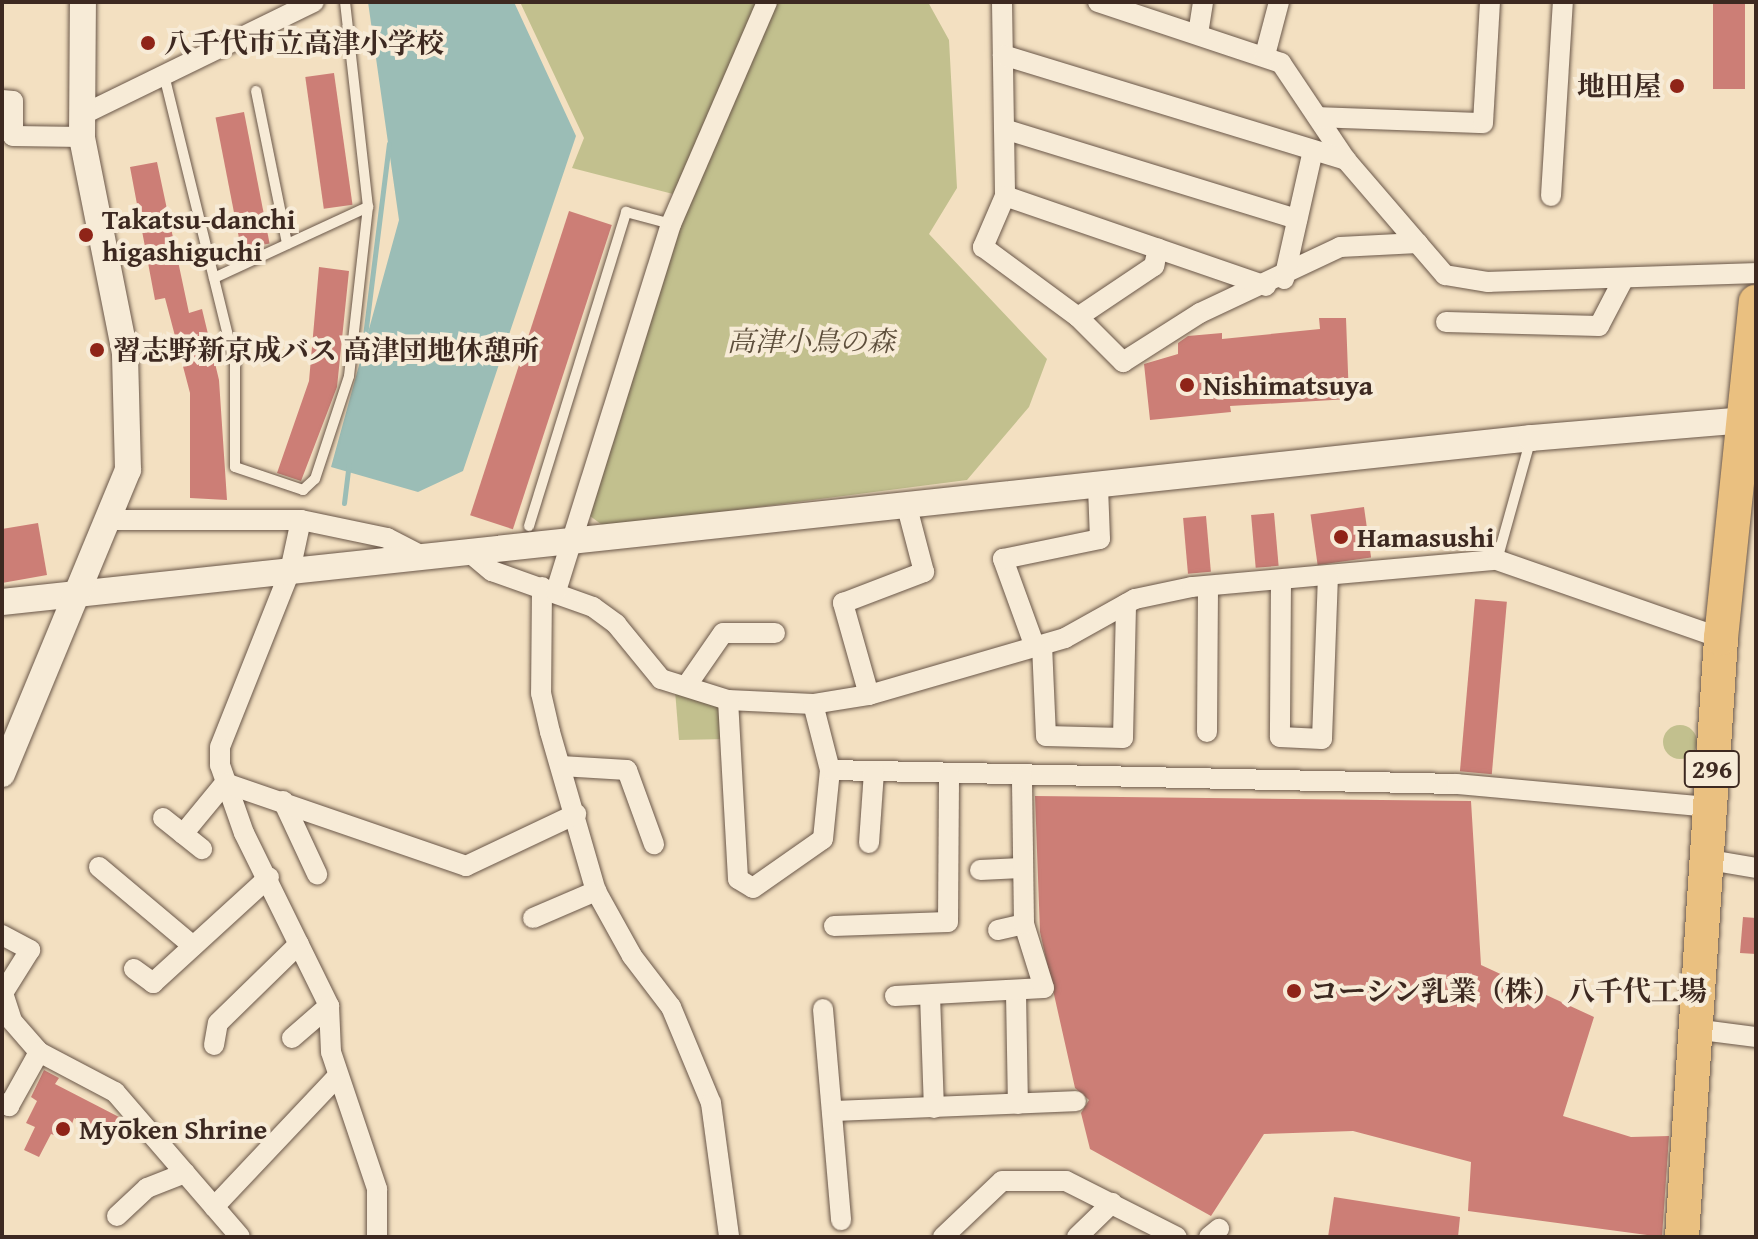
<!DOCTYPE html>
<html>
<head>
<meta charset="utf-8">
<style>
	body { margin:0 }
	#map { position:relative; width:1758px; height:1239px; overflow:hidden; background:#f3e0c1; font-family:"Gentium Book Plus","Noto Serif JP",serif }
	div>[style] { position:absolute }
	.green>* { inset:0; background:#c2c08e }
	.round { border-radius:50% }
	.water>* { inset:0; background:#9bbdb6 }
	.stream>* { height:5px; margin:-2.5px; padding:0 2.5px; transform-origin:2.5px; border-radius:2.5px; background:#9bbdb6 }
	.building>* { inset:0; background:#cc7e76; transform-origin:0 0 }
	.roads { filter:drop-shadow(0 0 2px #6a5749) drop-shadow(0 0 2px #6a5749) }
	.service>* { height:10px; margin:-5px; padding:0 5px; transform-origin:5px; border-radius:5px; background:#f7ebd7 }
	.minor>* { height:20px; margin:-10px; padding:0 10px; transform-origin:10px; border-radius:10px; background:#f7ebd7 }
	.tertiary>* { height:26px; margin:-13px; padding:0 13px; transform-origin:13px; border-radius:13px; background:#f7ebd7 }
	.trunk>* { height:34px; margin:-17px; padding:0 17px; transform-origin:17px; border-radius:17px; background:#eac080 }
	.dots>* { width:22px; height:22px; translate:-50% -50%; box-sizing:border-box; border:4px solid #f7ebd7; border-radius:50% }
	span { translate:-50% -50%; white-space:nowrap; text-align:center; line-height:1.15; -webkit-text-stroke:8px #f7ebd7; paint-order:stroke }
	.shield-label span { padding:2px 6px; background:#f7ebd7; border:2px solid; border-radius:6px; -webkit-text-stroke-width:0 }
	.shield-label { font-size:26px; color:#3d2921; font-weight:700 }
	.poi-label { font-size:28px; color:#3d2921; font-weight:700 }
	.left { translate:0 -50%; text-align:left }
	.right { translate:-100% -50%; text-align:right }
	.park-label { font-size:28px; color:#5e4f3c; font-style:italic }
	.frame { position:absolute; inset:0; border:4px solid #3d2921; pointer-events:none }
</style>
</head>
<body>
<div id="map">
	<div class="green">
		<i style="clip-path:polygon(520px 2px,758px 2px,673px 194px,572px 168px,584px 138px)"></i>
		<i style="clip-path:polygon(776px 2px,928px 2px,949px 40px,957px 188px,929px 234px,1047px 359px,1029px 407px,967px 480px,605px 527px,590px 516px,706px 146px)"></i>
		<i style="clip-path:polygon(675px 690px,725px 702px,726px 739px,679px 740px)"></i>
		<i class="round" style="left:1663px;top:725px;width:34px;height:34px"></i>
	</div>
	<div class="water">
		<i style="clip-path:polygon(368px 2px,514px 2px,576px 136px,463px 471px,418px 492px,331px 467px,399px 220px)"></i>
	</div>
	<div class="stream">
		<i style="left:363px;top:352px;width:210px;rotate:-82.9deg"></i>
		<i style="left:344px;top:503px;width:38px;rotate:-83deg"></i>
	</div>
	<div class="building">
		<i style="left:1713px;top:2px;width:32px;height:87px"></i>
		<i style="left:334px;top:73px;width:133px;height:29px;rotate:82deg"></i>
		<i style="left:244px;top:112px;width:134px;height:29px;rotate:79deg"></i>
		<i style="clip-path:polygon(157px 162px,189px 313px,202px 309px,219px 380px,227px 500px,190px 498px,190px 393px,165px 298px,155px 300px,130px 167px)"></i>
		<i style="left:569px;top:211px;width:45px;height:320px;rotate:18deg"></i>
		<i style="clip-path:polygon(319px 267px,349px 271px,337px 387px,301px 481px,277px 473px,309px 381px)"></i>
		<i style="clip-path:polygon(1319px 318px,1346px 318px,1349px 399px,1230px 406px,1231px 412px,1150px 420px,1144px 364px,1178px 354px,1178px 343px,1188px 336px,1222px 333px,1222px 339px,1320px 329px)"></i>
		<i style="left:1364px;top:507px;width:51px;height:54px;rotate:82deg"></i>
		<i style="left:1274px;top:513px;width:53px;height:23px;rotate:85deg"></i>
		<i style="left:1206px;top:516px;width:56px;height:23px;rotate:85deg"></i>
		<i style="clip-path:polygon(38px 523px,47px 575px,2px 583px,2px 529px)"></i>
		<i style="left:1475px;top:599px;width:32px;height:173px;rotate:5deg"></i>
		<i style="clip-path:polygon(1035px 796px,1471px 801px,1481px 965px,1594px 1017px,1563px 1116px,1631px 1137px,1669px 1136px,1662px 1237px,1468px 1211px,1471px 1162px,1353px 1131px,1264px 1134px,1211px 1216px,1090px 1149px,1081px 1113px,1089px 1100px,1075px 1088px,1040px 932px)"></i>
		<i style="clip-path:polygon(1743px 917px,1756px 918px,1756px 954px,1740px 953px)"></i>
		<i style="clip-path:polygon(44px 1070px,59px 1078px,55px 1084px,119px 1117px,113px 1141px,74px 1118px,67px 1139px,51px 1134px,39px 1157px,24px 1150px,35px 1127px,26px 1123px,37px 1101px,31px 1097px)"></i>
		<i style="clip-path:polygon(1334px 1197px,1460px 1217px,1458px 1237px,1328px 1237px)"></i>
	</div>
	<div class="roads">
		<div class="service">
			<i style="left:164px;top:75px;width:299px;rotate:76.2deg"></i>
			<i style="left:235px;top:365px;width:102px;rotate:90deg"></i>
			<i style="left:235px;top:467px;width:72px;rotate:18.7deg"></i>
			<i style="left:303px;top:490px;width:16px;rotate:-43deg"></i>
			<i style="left:315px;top:479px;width:108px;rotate:-71.7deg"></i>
			<i style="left:349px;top:376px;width:170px;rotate:-83.6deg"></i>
			<i style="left:368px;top:207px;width:206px;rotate:-96.4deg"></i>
			<i style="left:256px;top:91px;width:156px;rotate:78.5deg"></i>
			<i style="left:214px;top:278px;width:170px;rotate:-24.8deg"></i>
			<i style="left:529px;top:526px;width:329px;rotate:-72.8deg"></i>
			<i style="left:626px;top:212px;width:47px;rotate:14.9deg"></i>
			<i style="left:1497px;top:560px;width:127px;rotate:-74.4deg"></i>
		</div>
		<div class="minor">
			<i style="left:1002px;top:2px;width:194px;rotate:89.1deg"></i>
			<i style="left:1005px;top:196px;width:56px;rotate:113.3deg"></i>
			<i style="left:983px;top:247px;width:118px;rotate:36.4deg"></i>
			<i style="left:1078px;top:317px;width:64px;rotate:45deg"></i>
			<i style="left:1123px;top:362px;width:91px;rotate:-32.5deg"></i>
			<i style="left:1200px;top:313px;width:155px;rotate:-25.2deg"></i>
			<i style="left:1340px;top:247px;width:78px;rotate:-2.9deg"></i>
			<i style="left:1098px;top:2px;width:193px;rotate:18.4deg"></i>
			<i style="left:1281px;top:63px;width:117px;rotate:56.2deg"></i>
			<i style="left:1346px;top:160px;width:152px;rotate:49.3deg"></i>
			<i style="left:1445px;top:275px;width:44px;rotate:9.2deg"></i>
			<i style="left:1488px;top:282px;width:268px;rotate:-1.9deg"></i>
			<i style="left:1198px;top:34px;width:32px;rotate:-81deg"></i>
			<i style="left:1003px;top:55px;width:359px;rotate:17deg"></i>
			<i style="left:1265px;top:55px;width:55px;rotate:-75.2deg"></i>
			<i style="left:2px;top:100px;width:11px;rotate:5deg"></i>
			<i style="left:13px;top:101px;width:35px;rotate:90deg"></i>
			<i style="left:13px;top:136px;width:69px;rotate:0.8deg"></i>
			<i style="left:82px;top:115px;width:258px;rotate:-26deg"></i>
			<i style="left:1318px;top:117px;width:165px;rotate:2.1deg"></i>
			<i style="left:1483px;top:123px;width:121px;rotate:-86.7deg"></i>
			<i style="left:1004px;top:129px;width:307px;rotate:17.1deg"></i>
			<i style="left:1005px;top:196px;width:276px;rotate:19deg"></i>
			<i style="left:1551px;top:196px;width:194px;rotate:-86.5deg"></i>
			<i style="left:1284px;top:279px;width:132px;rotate:-77.3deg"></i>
			<i style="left:1078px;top:317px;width:92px;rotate:-33.9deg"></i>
			<i style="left:1154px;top:266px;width:18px;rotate:-77deg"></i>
			<i style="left:1446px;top:322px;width:153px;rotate:1.5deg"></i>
			<i style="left:1599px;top:326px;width:54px;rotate:-62.5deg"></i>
			<i style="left:111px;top:520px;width:190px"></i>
			<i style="left:301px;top:520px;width:88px;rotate:11.8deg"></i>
			<i style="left:387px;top:538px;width:42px;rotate:27.2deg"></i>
			<i style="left:301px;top:520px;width:52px;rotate:102.2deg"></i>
			<i style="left:290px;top:571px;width:189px;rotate:111.7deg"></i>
			<i style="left:220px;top:747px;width:18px;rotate:90deg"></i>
			<i style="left:220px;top:765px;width:72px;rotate:70.6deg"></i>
			<i style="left:244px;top:833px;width:193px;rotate:63.8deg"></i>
			<i style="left:329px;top:1006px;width:46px;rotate:87.5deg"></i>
			<i style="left:331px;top:1052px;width:145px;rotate:71.4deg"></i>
			<i style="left:377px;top:1189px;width:48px;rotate:90deg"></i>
			<i style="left:469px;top:552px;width:30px;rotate:40deg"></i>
			<i style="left:492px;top:571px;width:107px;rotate:19.6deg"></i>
			<i style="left:593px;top:607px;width:29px;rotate:36deg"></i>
			<i style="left:616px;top:624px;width:71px;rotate:50.7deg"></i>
			<i style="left:661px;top:679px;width:70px;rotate:17.4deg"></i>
			<i style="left:728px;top:700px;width:85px;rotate:2.7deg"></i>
			<i style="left:813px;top:704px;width:57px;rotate:-9.1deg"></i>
			<i style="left:869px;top:695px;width:204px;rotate:-16.2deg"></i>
			<i style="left:1065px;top:638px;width:80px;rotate:-29.1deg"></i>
			<i style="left:1135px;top:599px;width:58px;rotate:-11.9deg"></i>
			<i style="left:1192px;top:587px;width:306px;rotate:-5.1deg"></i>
			<i style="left:1497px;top:560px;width:237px;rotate:19.2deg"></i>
			<i style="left:1281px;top:582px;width:155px;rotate:90.4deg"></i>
			<i style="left:1280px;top:737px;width:42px;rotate:2.7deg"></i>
			<i style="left:1322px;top:739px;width:160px;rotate:-87.9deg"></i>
			<i style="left:542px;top:587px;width:106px;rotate:90.5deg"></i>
			<i style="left:541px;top:693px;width:40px;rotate:77deg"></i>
			<i style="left:550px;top:732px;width:166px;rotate:73.9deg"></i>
			<i style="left:596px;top:891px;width:74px;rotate:61deg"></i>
			<i style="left:632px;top:956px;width:64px;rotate:52.6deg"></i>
			<i style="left:671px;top:1007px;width:104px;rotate:67.4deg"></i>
			<i style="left:711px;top:1103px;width:135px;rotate:82.3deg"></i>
			<i style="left:556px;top:591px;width:385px;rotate:-72.6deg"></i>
			<i style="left:671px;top:224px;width:242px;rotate:-66.6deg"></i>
			<i style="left:1042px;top:645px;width:91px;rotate:87.5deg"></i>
			<i style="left:1046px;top:736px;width:77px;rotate:1.5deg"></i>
			<i style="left:1123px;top:738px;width:134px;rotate:-88.7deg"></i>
			<i style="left:1035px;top:647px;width:94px;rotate:-110deg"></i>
			<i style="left:1003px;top:559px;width:99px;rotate:-11.7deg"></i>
			<i style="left:1100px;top:539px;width:52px;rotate:-92.2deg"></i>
			<i style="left:687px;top:685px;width:63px;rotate:-55.3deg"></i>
			<i style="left:723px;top:633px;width:52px"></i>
			<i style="left:869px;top:695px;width:96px;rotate:-105.8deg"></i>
			<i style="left:843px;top:603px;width:87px;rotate:-20.9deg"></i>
			<i style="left:924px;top:572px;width:67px;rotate:-104.7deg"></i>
			<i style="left:728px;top:700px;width:179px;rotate:86.8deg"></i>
			<i style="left:738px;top:879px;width:17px;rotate:31deg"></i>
			<i style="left:753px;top:888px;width:85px;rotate:-35deg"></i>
			<i style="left:823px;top:839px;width:69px;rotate:-84.2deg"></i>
			<i style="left:830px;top:770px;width:68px;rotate:-104.4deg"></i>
			<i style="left:1207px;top:732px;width:146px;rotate:-89.6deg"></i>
			<i style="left:561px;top:766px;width:66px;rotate:3.5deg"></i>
			<i style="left:627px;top:770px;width:79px;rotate:70deg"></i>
			<i style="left:830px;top:770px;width:627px;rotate:1.28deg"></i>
			<i style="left:1457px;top:784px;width:253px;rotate:5.2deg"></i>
			<i style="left:283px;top:801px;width:81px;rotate:65deg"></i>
			<i style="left:163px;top:818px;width:50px;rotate:38.5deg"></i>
			<i style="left:183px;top:834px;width:66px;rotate:-50.5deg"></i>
			<i style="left:225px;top:783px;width:255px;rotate:19deg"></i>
			<i style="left:466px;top:866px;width:122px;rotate:-25.3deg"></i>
			<i style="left:869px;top:843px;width:71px;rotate:-86deg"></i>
			<i style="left:1704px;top:859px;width:53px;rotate:9.8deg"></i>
			<i style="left:99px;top:867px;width:123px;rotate:40deg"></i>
			<i style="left:980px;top:870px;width:41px;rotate:-2.8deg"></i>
			<i style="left:533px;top:918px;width:69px;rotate:-23.2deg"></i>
			<i style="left:834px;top:926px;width:114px;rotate:-2deg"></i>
			<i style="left:948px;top:922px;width:148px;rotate:-89.6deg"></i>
			<i style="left:998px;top:930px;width:27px;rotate:-13deg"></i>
			<i style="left:2px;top:935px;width:32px;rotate:28deg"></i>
			<i style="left:30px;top:950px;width:51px;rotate:122.1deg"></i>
			<i style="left:3px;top:993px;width:29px;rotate:72deg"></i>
			<i style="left:12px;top:1021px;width:41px;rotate:48.9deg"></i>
			<i style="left:39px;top:1052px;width:86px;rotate:27.8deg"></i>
			<i style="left:115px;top:1092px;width:191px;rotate:49.2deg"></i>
			<i style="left:134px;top:969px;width:24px;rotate:36deg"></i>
			<i style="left:153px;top:983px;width:157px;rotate:-42.4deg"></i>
			<i style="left:1016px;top:993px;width:111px;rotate:89deg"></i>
			<i style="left:930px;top:995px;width:113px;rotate:88deg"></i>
			<i style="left:895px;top:996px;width:149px;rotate:-3.1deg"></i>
			<i style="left:1044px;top:988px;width:67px;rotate:-107.4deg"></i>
			<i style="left:1024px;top:924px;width:148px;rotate:-90.8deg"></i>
			<i style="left:823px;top:1009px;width:212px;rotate:85.1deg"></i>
			<i style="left:1694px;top:1029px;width:63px;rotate:7.4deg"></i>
			<i style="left:292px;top:1038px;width:49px;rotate:-40.9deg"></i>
			<i style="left:214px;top:1045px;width:22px;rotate:-80deg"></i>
			<i style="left:218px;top:1023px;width:113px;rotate:-44.3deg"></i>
			<i style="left:2px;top:1103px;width:8px;rotate:23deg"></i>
			<i style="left:9px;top:1106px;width:62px;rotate:-60.9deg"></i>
			<i style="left:832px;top:1111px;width:244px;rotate:-2.3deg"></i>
			<i style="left:214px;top:1207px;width:180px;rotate:-46.6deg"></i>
			<i style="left:117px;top:1216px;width:41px;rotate:-43deg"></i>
			<i style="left:147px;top:1188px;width:41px;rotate:-21.5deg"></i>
			<i style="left:943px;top:1237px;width:81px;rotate:-43.5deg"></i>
			<i style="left:1002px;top:1181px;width:64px"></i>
			<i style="left:1066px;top:1181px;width:124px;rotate:26.8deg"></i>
			<i style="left:1077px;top:1237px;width:49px;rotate:-44.2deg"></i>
			<i style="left:1209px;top:1237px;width:13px;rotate:-39deg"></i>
		</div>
		<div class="tertiary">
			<i style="left:2px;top:602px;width:1538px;rotate:-6.12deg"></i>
			<i style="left:1531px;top:438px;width:226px;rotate:-4.8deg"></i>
			<i style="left:2px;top:774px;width:329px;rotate:-67.5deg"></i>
			<i style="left:128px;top:470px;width:117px;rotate:-91.5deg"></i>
			<i style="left:125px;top:353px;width:220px;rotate:-101.3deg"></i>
			<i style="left:82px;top:137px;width:135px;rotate:-89.6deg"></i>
		</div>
		<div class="trunk">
			<i style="left:1682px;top:1237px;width:600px;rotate:-86.27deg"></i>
			<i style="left:1721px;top:638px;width:338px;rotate:-84.1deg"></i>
		</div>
	</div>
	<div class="dots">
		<i style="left:148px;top:43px;background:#8f2418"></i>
		<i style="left:1677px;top:86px;background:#8f2418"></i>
		<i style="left:86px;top:235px;background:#8f2418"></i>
		<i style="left:97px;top:350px;background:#8f2418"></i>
		<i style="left:1187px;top:385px;background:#8f2418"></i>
		<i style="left:1341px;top:537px;background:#8f2418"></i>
		<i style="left:1294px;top:991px;background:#8f2418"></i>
		<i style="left:63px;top:1129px;background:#8f2418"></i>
	</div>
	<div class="shield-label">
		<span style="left:1712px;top:769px">296</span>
	</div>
	<div class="poi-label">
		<span class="left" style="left:164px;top:43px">八千代市立高津小学校</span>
		<span class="right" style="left:1661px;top:86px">地田屋</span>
		<span class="left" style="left:102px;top:235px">Takatsu-danchi<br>higashiguchi</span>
		<span class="left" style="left:113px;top:350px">習志野新京成バス 高津団地休憩所</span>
		<span class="left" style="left:1203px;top:385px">Nishimatsuya</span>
		<span class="left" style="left:1357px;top:537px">Hamasushi</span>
		<span class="left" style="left:1310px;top:991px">コーシン乳業（株） 八千代工場</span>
		<span class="left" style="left:79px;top:1129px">Myōken Shrine</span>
	</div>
	<div class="park-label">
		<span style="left:811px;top:341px">高津小鳥の森</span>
	</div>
	<div class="frame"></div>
</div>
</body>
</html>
